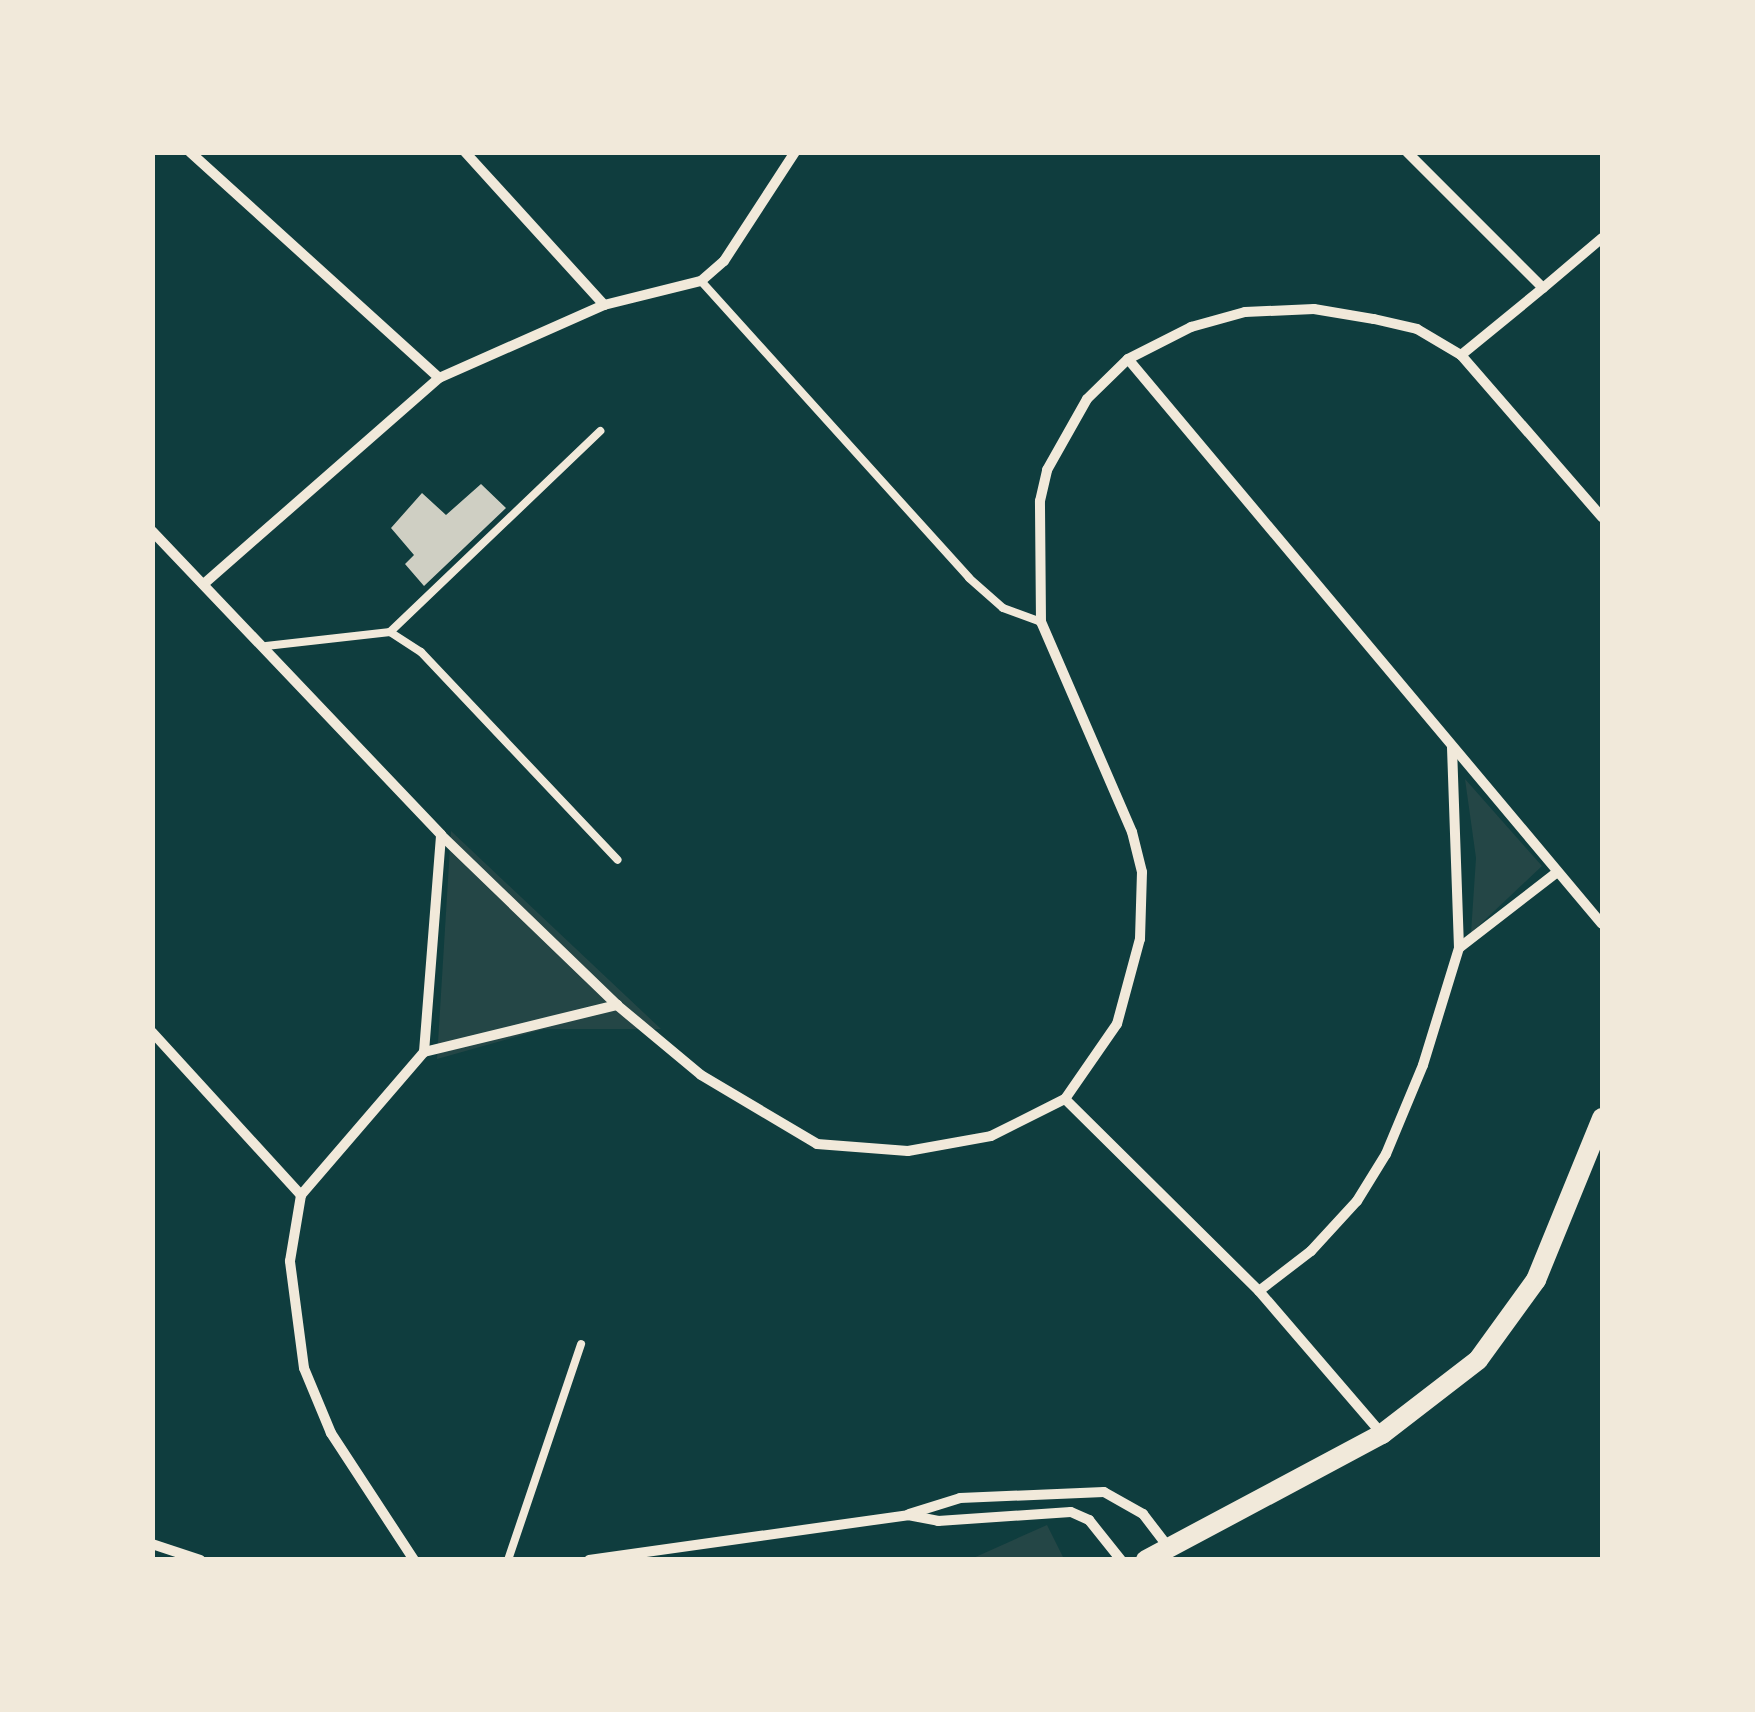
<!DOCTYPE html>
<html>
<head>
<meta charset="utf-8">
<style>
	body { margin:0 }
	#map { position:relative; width:1755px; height:1712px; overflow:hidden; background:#0f3d3e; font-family:Jost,sans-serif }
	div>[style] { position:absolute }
	.green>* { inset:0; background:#244646 }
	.building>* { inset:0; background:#cfcfc3 }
	.service>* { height:8px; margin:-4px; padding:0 4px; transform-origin:4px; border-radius:4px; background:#f1e9da }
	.minor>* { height:10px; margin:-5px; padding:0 5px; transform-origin:5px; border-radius:5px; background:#f1e9da }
	.secondary>* { height:20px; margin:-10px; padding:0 10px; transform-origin:10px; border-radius:10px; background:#f1e9da }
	span { translate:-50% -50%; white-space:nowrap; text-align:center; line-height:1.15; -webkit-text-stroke:9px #f1e9da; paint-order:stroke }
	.frame { position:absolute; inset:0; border:155px solid #f1e9da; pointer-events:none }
</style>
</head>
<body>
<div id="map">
	<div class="green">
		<i style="clip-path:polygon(1465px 779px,1542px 866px,1471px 933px,1476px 858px)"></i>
		<i style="clip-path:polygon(451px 831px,661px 1029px,544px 1029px,437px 1059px)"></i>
		<i style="clip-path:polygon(1047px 1525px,1064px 1559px,971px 1559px)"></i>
	</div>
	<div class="building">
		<i style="clip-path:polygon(481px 484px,506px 508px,424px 586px,405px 564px,414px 555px,391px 528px,422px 493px,446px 515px)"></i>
	</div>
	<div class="service">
		<i style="left:701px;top:281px;width:400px;rotate:47.9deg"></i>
		<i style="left:969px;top:578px;width:45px;rotate:41.4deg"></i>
		<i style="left:1003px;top:608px;width:40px;rotate:20.2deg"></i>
		<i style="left:390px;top:632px;width:291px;rotate:-43.7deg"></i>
		<i style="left:266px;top:646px;width:125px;rotate:-6.4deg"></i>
		<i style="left:390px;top:632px;width:37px;rotate:33deg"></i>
		<i style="left:421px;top:652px;width:286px;rotate:46.6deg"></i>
		<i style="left:508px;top:1560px;width:228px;rotate:-71.3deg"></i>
	</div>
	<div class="minor">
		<i style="left:190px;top:152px;width:336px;rotate:42.2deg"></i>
		<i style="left:465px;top:152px;width:207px;rotate:47.7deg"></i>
		<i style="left:1407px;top:152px;width:192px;rotate:45deg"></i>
		<i style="left:1543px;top:288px;width:106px;rotate:140.7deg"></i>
		<i style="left:1461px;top:355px;width:215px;rotate:49deg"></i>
		<i style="left:1543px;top:288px;width:77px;rotate:-40.3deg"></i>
		<i style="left:1128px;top:359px;width:737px;rotate:50.01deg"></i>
		<i style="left:152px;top:531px;width:419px;rotate:46.4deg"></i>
		<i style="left:441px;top:835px;width:245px;rotate:44deg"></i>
		<i style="left:617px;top:1005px;width:109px;rotate:39.8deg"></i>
		<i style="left:701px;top:1075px;width:135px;rotate:30.7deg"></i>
		<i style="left:817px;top:1144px;width:91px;rotate:4.4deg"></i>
		<i style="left:908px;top:1151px;width:84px;rotate:-10.2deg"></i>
		<i style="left:991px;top:1136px;width:83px;rotate:-26.6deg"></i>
		<i style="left:1065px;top:1099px;width:91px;rotate:-55.3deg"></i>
		<i style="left:1117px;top:1024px;width:88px;rotate:-74.9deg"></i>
		<i style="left:1140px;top:939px;width:67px;rotate:-88.3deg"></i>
		<i style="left:1142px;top:872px;width:41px;rotate:-104deg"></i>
		<i style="left:1132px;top:832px;width:229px;rotate:-113.4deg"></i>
		<i style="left:1041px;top:622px;width:121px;rotate:-90.5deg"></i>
		<i style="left:1040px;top:501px;width:32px;rotate:-77deg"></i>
		<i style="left:1047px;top:470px;width:81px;rotate:-60.6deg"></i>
		<i style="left:1087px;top:399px;width:57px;rotate:-44.3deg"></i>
		<i style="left:1128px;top:359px;width:71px;rotate:-26.9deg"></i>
		<i style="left:1191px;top:327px;width:56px;rotate:-15.5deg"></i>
		<i style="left:1245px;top:312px;width:69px;rotate:-2.5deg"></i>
		<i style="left:1314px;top:309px;width:61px;rotate:9.5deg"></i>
		<i style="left:1374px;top:319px;width:44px;rotate:13.1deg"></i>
		<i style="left:1417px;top:329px;width:51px;rotate:30.6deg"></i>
		<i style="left:206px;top:582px;width:310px;rotate:-41.2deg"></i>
		<i style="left:439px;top:378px;width:180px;rotate:-23.9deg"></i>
		<i style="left:604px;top:305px;width:100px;rotate:-13.9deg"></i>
		<i style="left:701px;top:281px;width:30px;rotate:-41deg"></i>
		<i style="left:724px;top:261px;width:130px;rotate:-56.9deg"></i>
		<i style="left:1459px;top:948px;width:123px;rotate:-37.7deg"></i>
		<i style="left:152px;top:1032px;width:221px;rotate:47.6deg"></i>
		<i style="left:424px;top:1052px;width:218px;rotate:-85.5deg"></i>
		<i style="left:1065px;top:1099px;width:273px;rotate:44.7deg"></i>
		<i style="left:1259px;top:1291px;width:189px;rotate:49.3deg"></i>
		<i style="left:1259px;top:1291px;width:66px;rotate:-37.6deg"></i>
		<i style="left:1311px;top:1251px;width:68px;rotate:-47.4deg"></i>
		<i style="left:1357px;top:1201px;width:55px;rotate:-58.3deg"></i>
		<i style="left:1386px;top:1154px;width:96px;rotate:-67.4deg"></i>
		<i style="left:1423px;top:1065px;width:122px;rotate:-72.9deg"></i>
		<i style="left:1459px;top:948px;width:201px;rotate:-92deg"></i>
		<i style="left:909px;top:1514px;width:53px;rotate:-17.4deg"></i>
		<i style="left:960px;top:1498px;width:144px;rotate:-2.4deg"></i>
		<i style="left:1104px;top:1492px;width:45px;rotate:29.4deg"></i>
		<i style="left:1143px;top:1514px;width:43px;rotate:52.6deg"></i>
		<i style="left:152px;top:1544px;width:51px;rotate:18.4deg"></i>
		<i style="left:414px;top:1560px;width:152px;rotate:-123.2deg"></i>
		<i style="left:331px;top:1433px;width:70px;rotate:-112.6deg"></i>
		<i style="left:304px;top:1368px;width:108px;rotate:-97.5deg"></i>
		<i style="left:290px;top:1261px;width:67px;rotate:-80.5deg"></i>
		<i style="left:301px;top:1195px;width:189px;rotate:-49.3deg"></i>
		<i style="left:424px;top:1052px;width:199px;rotate:-13.7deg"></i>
		<i style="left:589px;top:1560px;width:322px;rotate:-8deg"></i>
		<i style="left:908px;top:1515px;width:31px;rotate:11deg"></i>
		<i style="left:938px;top:1521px;width:133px;rotate:-3.9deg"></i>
		<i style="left:1071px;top:1512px;width:20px;rotate:24deg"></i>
		<i style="left:1089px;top:1520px;width:51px;rotate:51.3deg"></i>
	</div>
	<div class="secondary">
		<i style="left:1146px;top:1560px;width:268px;rotate:-28.1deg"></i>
		<i style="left:1382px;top:1434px;width:121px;rotate:-37.6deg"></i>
		<i style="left:1478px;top:1360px;width:99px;rotate:-54.1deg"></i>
		<i style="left:1536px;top:1280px;width:175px;rotate:-67.8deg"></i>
	</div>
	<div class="frame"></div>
</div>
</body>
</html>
